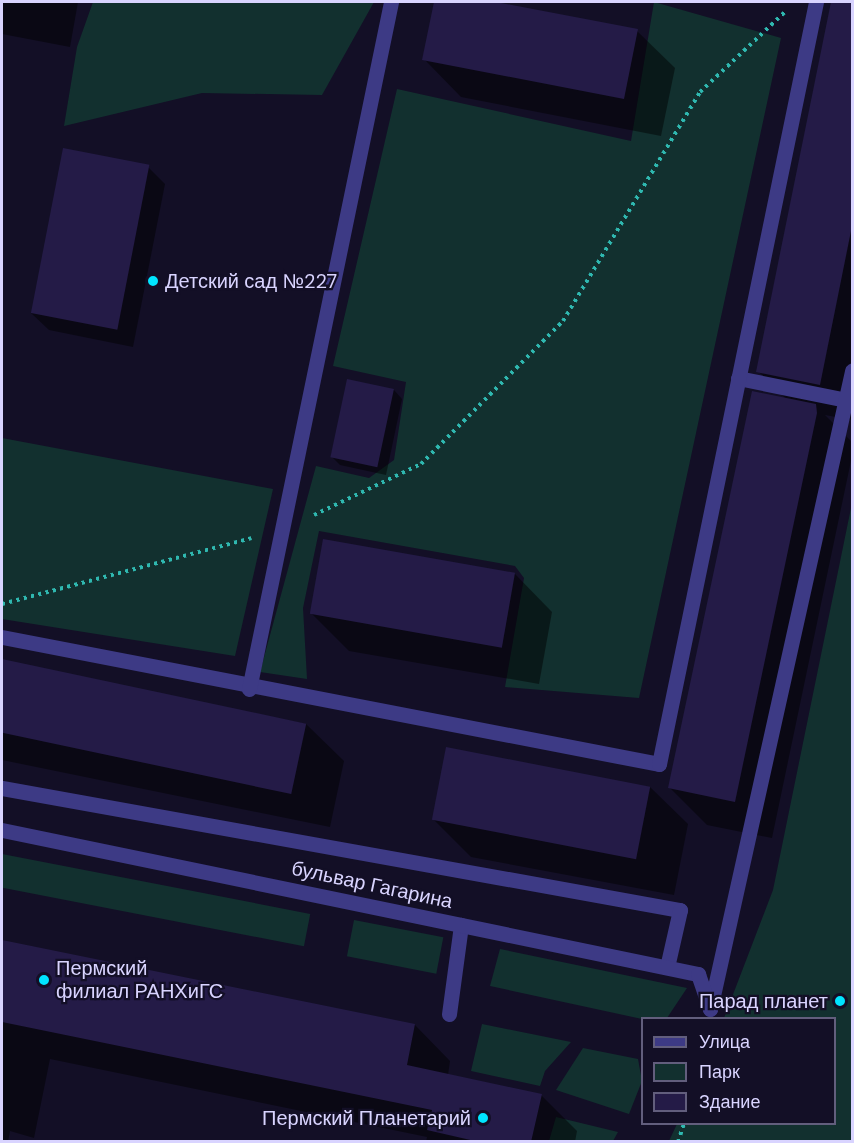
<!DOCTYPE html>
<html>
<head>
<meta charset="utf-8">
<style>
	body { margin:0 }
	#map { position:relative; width:854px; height:1143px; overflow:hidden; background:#130f26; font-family:"DM Sans",sans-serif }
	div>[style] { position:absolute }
	.green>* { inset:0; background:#12302f; transform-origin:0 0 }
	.shadow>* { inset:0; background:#0007 }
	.building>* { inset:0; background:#241b47; transform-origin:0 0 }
	.path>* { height:4px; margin-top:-2px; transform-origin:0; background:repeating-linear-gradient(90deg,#2fb8b0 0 3px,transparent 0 7.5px) }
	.lane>* { height:15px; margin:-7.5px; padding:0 7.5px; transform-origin:7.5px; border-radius:7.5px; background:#3d3a85 }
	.street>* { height:15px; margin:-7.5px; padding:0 7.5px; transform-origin:7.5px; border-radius:7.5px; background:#3d3a85 }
	.dots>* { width:16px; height:16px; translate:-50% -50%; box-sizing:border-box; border:3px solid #130f26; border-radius:50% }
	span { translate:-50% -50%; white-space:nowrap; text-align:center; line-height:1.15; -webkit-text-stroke:4.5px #130f26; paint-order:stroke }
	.poi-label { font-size:20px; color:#d9d4ff }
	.left { translate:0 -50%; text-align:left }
	.right { translate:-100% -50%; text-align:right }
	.street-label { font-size:20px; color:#d9d4ff }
	.frame { position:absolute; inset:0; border:3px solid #d9d4ff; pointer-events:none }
	.legend { position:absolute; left:641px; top:1017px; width:195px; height:108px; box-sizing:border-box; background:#130f26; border:2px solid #625e7d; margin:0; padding:8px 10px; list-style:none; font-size:18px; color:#d9d4ff }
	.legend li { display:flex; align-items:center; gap:12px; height:30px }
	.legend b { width:30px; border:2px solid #625e7d }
</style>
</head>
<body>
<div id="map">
	<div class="green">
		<i style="clip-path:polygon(93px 2px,374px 2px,322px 95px,202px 93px,64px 126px,77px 47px)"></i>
		<i style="clip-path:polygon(654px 2px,781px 38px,639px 698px,505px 687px,524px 578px,515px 566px,319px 531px,303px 608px,307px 679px,260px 672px,316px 466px,369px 478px,394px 460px,406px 382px,333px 366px,397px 89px,631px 141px)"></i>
		<i style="clip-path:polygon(2px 438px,273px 489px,235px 656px,2px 619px)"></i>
		<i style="clip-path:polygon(852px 503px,852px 1141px,669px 1141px,677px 1124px,834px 1124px,834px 1018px,724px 1018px,773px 890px)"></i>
		<i style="left:2px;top:854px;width:314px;height:33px;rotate:11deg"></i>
		<i style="left:354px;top:920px;width:91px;height:37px;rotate:11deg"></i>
		<i style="clip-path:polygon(500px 949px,687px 988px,667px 1018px,642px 1019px,490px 986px)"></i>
		<i style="clip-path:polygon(482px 1024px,571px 1042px,545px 1071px,540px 1086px,471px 1071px)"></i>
		<i style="clip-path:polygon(583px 1048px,638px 1059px,642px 1081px,629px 1114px,556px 1090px)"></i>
		<i style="clip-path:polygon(556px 1117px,618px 1132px,613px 1141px,549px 1141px)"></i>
	</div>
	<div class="shadow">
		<i style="clip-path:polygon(2px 2px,78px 2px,70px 47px,2px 34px)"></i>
		<i style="clip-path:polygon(435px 2px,489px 2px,637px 31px,675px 68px,661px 136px,461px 97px,424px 59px)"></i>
		<i style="clip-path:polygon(833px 2px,852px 2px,852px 420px,825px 415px,852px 442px,852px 456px,772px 838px,707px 825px,670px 788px,786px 399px,758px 371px)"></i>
		<i style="clip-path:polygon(148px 167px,165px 184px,133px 347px,49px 330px,31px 313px)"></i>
		<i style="clip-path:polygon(348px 380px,394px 390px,402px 399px,386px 475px,340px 465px,331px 456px)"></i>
		<i style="clip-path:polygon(515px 574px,552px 612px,539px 684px,349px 651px,311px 613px)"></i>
		<i style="clip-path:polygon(2px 661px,306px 724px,344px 761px,330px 827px,2px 760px)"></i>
		<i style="clip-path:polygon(650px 787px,688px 824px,674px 895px,471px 857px,433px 819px)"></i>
		<i style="clip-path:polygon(2px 941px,415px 1025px,450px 1061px,448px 1075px,541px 1095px,577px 1131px,575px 1142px,426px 1142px,427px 1137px,50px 1059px,34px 1138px,10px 1131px,8px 1142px,2px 1142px)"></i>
	</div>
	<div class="building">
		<i style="clip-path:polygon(434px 2px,496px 2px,638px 29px,624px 99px,422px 60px)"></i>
		<i style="clip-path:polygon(831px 2px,852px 2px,852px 226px,820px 385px,756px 372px)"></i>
		<i style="left:63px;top:148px;width:88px;height:168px;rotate:11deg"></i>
		<i style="left:347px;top:379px;width:48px;height:80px;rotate:12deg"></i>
		<i style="clip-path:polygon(752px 391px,816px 404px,817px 413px,735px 802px,668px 788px)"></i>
		<i style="left:323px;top:539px;width:195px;height:76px;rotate:10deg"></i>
		<i style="left:2px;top:659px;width:311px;height:72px;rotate:12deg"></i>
		<i style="left:446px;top:747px;width:208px;height:74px;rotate:11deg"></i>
		<i style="clip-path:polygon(2px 940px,415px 1024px,407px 1065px,542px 1094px,531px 1142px,479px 1142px,427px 1130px,432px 1110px,2px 1022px)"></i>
	</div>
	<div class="path">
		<i style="left:314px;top:515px;width:119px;rotate:-25.5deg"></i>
		<i style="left:421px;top:464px;width:202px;rotate:-45.2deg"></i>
		<i style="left:563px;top:321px;width:267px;rotate:-59.1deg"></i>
		<i style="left:700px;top:92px;width:117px;rotate:-43.3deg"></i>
		<i style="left:2px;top:604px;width:258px;rotate:-14.8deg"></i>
		<i style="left:678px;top:1142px;width:19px;rotate:-72deg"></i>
	</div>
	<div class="lane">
		<i style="left:738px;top:378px;width:110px;rotate:11.5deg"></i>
		<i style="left:2px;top:637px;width:669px;rotate:10.94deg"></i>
		<i style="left:659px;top:764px;width:778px;rotate:-78.36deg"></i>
		<i style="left:249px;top:689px;width:702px;rotate:-78.32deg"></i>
		<i style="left:2px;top:788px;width:689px;rotate:10.2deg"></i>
		<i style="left:680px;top:910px;width:58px;rotate:102.8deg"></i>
		<i style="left:710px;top:1009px;width:654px;rotate:-77.45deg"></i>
		<i style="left:449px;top:1014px;width:90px;rotate:-82.3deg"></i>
	</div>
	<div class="street">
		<i style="left:2px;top:830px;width:711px;rotate:11.69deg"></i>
		<i style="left:698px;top:974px;width:37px;rotate:71deg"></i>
	</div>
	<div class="dots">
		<i style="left:153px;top:281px;background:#00e5ff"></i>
		<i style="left:44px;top:980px;background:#00e5ff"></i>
		<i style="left:840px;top:1001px;background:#00e5ff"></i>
		<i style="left:483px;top:1118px;background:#00e5ff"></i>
	</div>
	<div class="poi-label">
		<span class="left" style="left:165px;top:281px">Детский сад №227</span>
		<span class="left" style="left:56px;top:980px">Пермский<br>филиал РАНХиГС</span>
		<span class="right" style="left:828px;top:1001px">Парад планет</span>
		<span class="right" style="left:471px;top:1118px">Пермский Планетарий</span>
	</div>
	<div class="street-label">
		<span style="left:372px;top:885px;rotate:12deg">бульвар Гагарина</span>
	</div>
	<div class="frame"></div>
	<ul class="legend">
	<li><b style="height:8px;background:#3d3a85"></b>Улица</li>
	<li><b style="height:16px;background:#12302f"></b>Парк</li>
	<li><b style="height:16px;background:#241b47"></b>Здание</li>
	</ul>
</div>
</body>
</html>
